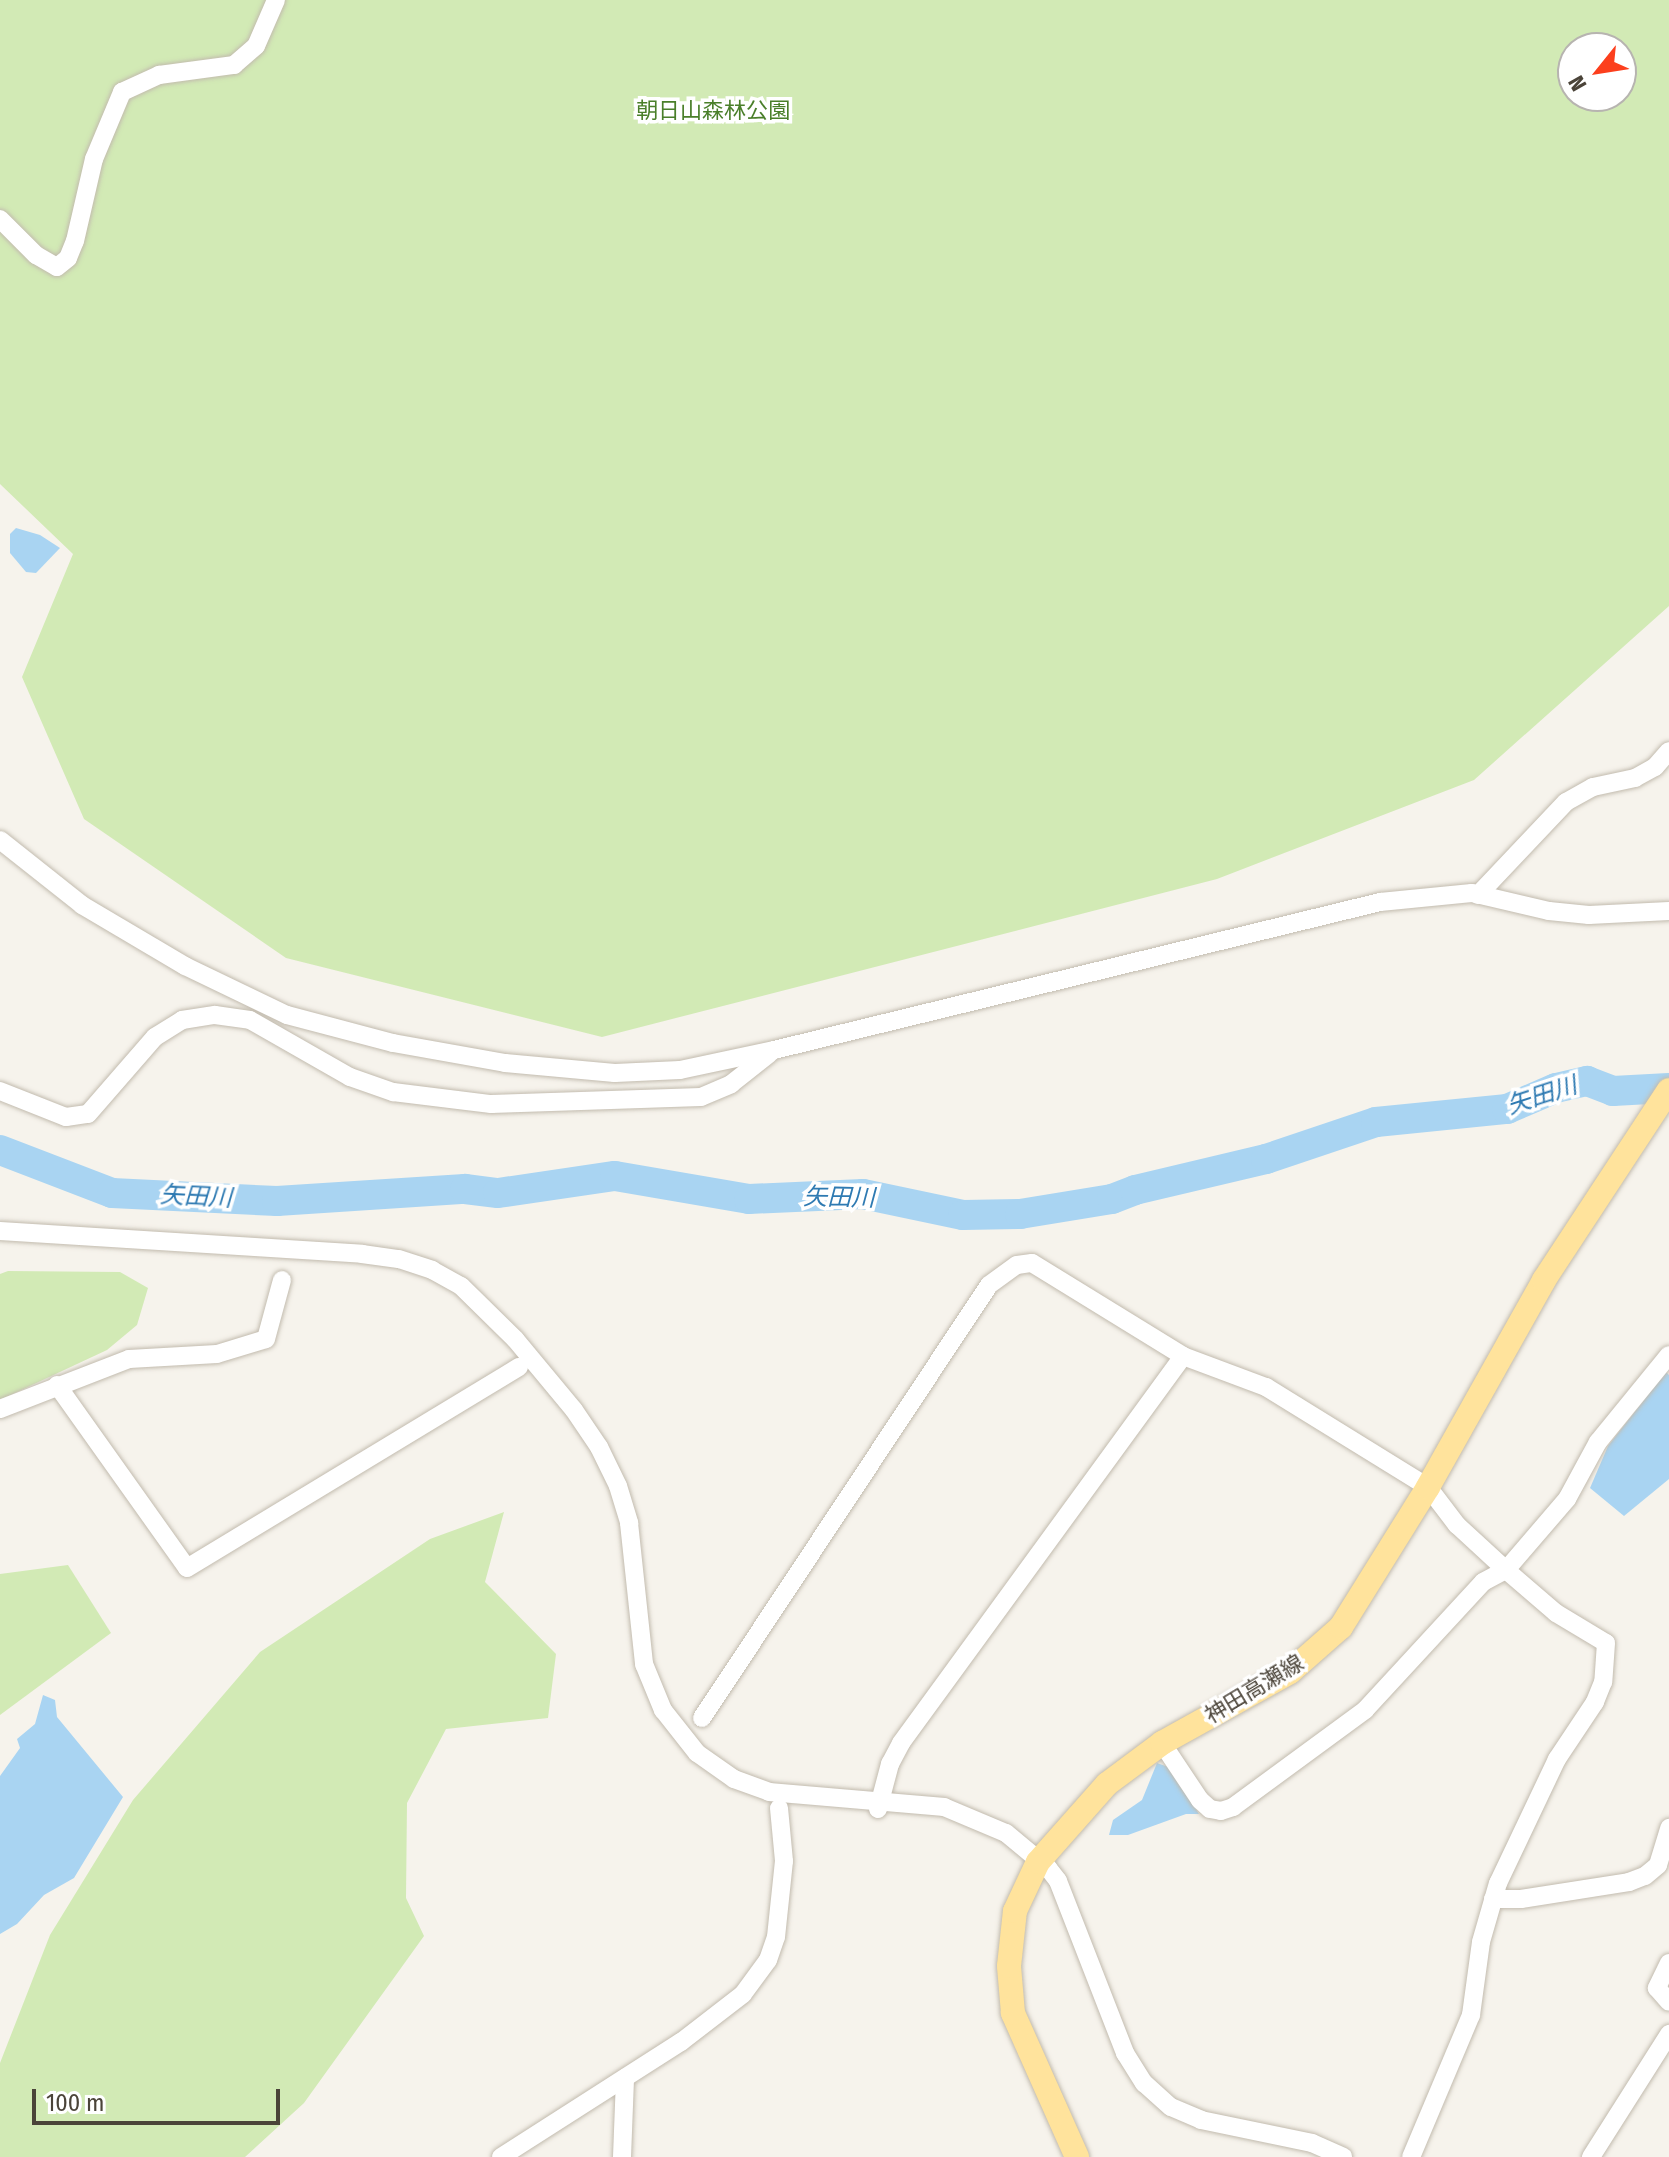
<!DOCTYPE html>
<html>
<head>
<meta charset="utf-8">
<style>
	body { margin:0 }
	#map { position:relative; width:1669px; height:2157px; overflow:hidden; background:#f6f3ec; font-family:"Fira Sans Condensed","Noto Sans JP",sans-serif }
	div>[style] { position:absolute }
	.green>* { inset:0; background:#d2eab5 }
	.water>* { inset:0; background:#a9d4f2 }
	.river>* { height:30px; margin:-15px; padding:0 15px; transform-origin:15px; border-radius:15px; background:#a9d4f2 }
	.roads { filter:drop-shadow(0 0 2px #c2bbae) drop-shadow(0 0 2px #c2bbae) }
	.minor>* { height:18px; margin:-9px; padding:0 9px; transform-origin:9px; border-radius:9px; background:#fff }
	.major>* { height:24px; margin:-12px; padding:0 12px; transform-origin:12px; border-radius:12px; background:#ffe39c }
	span { translate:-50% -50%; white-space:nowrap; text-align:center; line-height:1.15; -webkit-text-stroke:7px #fff; paint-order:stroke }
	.park-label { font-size:22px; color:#4a7f2a }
	.street-label { font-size:22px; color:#4b4439 }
	.water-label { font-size:24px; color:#2e7ab2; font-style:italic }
	.north { position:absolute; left:1557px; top:32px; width:80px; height:80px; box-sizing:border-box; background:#fff; border:2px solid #b7b4b0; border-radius:50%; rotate:240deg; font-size:22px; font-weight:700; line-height:32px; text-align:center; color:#4b4439 }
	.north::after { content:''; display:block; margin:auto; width:28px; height:36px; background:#fc3f1d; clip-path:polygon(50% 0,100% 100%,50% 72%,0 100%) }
	.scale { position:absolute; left:32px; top:2089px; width:248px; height:36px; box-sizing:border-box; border:4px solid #4b4439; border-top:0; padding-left:10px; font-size:24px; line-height:28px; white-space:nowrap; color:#4b4439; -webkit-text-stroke:6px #fff; paint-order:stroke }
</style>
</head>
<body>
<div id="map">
	<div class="green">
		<i style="clip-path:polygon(evenodd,0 0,1669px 0,1669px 606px,1474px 780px,1217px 879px,602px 1037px,286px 958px,84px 819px,22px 677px,73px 554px,0 484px,0 0,1573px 48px,1621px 48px,1621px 96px,1573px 96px,1573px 48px)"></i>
		<i style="clip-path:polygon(8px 1271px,120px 1272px,148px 1288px,137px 1325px,107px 1350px,0 1400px,0 1274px)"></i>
		<i style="clip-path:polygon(504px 1512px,485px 1582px,556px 1654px,548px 1718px,446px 1729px,407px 1803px,406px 1898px,424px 1936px,304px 2103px,245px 2157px,0 2157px,0 2063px,50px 1935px,133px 1800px,260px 1652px,430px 1539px)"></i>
		<i style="clip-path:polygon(68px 1565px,111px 1633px,0 1715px,0 1574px)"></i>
	</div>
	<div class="water">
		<i style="clip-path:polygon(16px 528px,40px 535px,60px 548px,36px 573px,26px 572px,10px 553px,10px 534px)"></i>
		<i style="clip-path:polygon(1666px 1372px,1669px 1375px,1669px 1479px,1624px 1516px,1590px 1488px,1608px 1446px)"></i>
		<i style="clip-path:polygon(43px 1695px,55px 1700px,57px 1717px,123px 1797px,74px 1878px,44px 1895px,17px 1924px,0 1934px,0 1776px,20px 1748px,17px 1739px,35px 1724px)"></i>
		<i style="clip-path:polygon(1157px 1763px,1171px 1768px,1199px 1814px,1186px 1814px,1128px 1835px,1109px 1835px,1113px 1820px,1142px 1800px)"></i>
	</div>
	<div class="river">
		<i style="left:0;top:1150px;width:120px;rotate:21deg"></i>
		<i style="left:112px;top:1193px;width:165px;rotate:2.8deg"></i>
		<i style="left:277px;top:1201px;width:188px;rotate:-3.7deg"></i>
		<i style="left:465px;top:1189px;width:33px;rotate:7deg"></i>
		<i style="left:498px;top:1193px;width:118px;rotate:-8.3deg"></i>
		<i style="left:615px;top:1176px;width:136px;rotate:9.7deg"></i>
		<i style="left:749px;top:1199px;width:114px;rotate:-2.5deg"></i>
		<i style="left:863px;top:1194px;width:102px;rotate:11.9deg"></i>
		<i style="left:963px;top:1215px;width:57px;rotate:-1deg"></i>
		<i style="left:1020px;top:1214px;width:93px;rotate:-9.3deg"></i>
		<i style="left:1112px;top:1199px;width:25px;rotate:-21deg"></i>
		<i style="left:1135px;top:1190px;width:135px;rotate:-13.3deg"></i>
		<i style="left:1266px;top:1159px;width:116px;rotate:-18.6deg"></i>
		<i style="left:1376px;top:1122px;width:132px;rotate:-5.7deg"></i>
		<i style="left:1507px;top:1109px;width:53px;rotate:-23.2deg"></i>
		<i style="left:1556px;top:1088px;width:32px;rotate:-13deg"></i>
		<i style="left:1587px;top:1081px;width:28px;rotate:21deg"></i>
		<i style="left:1613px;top:1091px;width:56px;rotate:-3.1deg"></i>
	</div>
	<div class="roads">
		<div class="minor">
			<i style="left:0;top:219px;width:51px;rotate:45deg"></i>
			<i style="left:36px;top:255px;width:24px;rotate:30deg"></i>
			<i style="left:57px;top:267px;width:14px;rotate:-39deg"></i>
			<i style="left:68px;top:258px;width:18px;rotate:-68deg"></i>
			<i style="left:75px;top:241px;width:84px;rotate:-77deg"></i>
			<i style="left:94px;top:159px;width:73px;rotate:-67.3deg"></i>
			<i style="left:122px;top:92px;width:41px;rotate:-24.7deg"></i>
			<i style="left:159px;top:75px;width:76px;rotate:-7.6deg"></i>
			<i style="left:234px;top:65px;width:29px;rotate:-41deg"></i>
			<i style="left:256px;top:46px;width:50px;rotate:-66.5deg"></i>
			<i style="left:0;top:840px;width:105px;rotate:38.4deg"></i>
			<i style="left:82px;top:905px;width:120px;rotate:30.6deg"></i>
			<i style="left:185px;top:966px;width:113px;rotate:25.7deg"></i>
			<i style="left:287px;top:1015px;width:110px;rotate:14.8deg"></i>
			<i style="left:393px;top:1043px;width:114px;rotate:10.1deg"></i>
			<i style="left:505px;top:1063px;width:110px;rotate:5.2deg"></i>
			<i style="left:615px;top:1073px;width:65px;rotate:-2.6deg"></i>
			<i style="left:680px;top:1070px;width:96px;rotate:-12deg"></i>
			<i style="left:774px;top:1050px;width:624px;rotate:-13.72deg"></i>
			<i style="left:1380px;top:902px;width:92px;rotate:-5.6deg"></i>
			<i style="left:1472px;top:893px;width:79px;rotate:13.2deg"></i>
			<i style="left:1549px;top:911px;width:40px;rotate:5.7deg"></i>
			<i style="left:1589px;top:915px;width:80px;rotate:-2.9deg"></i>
			<i style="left:1478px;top:895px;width:128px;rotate:-46.6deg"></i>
			<i style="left:1566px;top:802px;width:31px;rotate:-29deg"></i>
			<i style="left:1593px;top:787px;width:43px;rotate:-12.1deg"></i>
			<i style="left:1635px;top:778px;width:23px;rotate:-29deg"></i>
			<i style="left:1655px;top:767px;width:21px;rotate:-49deg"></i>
			<i style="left:0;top:1091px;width:71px;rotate:21.5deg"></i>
			<i style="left:66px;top:1117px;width:22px;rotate:-8deg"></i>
			<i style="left:88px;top:1114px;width:102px;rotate:-49deg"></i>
			<i style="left:155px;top:1037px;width:32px;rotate:-32deg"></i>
			<i style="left:182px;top:1020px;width:33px;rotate:-9deg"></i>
			<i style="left:215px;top:1015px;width:35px;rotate:8deg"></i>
			<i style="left:250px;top:1020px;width:115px;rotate:29.7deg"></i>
			<i style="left:350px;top:1077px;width:46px;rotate:19.2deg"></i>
			<i style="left:393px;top:1092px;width:99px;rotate:7deg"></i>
			<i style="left:491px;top:1104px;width:210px;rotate:-1.9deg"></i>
			<i style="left:701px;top:1097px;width:33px;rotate:-23deg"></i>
			<i style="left:731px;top:1084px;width:48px;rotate:-38.3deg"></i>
			<i style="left:0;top:1231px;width:363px;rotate:3.6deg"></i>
			<i style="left:362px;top:1254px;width:37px;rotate:8deg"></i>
			<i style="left:399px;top:1259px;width:35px;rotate:18deg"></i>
			<i style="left:432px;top:1270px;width:33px;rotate:29deg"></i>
			<i style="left:461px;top:1286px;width:76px;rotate:44.5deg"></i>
			<i style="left:515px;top:1339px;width:92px;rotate:50.3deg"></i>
			<i style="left:574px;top:1410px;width:45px;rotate:56deg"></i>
			<i style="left:599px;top:1447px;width:43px;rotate:64deg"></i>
			<i style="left:618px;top:1486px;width:39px;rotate:73deg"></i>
			<i style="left:629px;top:1523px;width:142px;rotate:83.9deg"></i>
			<i style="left:644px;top:1664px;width:50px;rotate:67.6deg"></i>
			<i style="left:663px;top:1710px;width:55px;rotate:51.7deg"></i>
			<i style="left:697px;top:1753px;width:45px;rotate:35.1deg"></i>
			<i style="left:734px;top:1779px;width:37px;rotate:20deg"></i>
			<i style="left:769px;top:1792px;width:176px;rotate:4.9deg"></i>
			<i style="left:944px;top:1807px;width:67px;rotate:22.8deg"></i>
			<i style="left:1006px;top:1833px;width:55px;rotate:39.8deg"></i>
			<i style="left:1048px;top:1868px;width:16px;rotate:52deg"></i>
			<i style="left:1058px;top:1881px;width:185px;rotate:68.7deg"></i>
			<i style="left:1125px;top:2053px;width:36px;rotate:58deg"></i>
			<i style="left:1144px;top:2083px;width:36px;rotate:42deg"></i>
			<i style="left:1171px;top:2107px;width:33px;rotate:23deg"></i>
			<i style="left:1201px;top:2120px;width:113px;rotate:11.7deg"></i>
			<i style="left:1312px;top:2143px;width:34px;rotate:24deg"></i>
			<i style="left:57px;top:1385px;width:224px;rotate:54.6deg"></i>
			<i style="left:187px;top:1568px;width:388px;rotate:-31.2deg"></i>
			<i style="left:0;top:1409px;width:138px;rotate:-21.2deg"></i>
			<i style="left:129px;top:1359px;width:88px;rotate:-3.3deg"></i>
			<i style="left:217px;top:1354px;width:51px;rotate:-17deg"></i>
			<i style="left:266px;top:1339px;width:61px;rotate:-74.8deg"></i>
			<i style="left:702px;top:1718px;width:519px;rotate:-56.46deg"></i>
			<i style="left:989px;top:1285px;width:34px;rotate:-36deg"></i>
			<i style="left:1017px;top:1265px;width:15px;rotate:-8deg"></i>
			<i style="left:1032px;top:1263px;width:177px;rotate:31.6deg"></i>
			<i style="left:1183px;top:1356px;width:89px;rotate:20.5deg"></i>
			<i style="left:1266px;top:1387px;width:190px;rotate:31.7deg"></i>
			<i style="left:1428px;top:1487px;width:48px;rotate:52.7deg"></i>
			<i style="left:1457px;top:1525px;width:67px;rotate:42.6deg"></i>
			<i style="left:1506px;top:1570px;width:94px;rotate:-49.3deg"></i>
			<i style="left:1567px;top:1499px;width:65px;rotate:-61.5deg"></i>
			<i style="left:1598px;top:1442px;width:112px;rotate:-50.8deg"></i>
			<i style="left:1162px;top:1743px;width:69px;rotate:56.3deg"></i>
			<i style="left:1200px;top:1800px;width:13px;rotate:42deg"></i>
			<i style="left:1210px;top:1809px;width:11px;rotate:10deg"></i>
			<i style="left:1221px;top:1811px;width:13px;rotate:-18deg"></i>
			<i style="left:1233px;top:1807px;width:164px;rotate:-36.3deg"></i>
			<i style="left:1365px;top:1710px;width:174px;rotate:-47.3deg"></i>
			<i style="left:1483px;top:1582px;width:26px;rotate:-28deg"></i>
			<i style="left:1506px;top:1570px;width:66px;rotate:40.7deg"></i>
			<i style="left:1556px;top:1613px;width:58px;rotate:31deg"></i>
			<i style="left:1606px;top:1643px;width:39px;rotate:94deg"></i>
			<i style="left:1603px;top:1682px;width:22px;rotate:112deg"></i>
			<i style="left:1595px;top:1702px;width:69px;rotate:123.7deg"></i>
			<i style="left:1557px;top:1759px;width:137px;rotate:115.4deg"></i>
			<i style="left:1498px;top:1883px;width:61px;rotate:106.1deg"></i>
			<i style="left:1481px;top:1942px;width:74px;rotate:97.8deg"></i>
			<i style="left:1471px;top:2015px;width:154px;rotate:112.9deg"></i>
			<i style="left:878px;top:1809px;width:47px;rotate:-75.1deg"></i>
			<i style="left:890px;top:1764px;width:24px;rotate:-62deg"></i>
			<i style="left:901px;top:1743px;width:479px;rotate:-53.9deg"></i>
			<i style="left:1493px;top:1899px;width:28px"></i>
			<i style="left:1521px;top:1899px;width:109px;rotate:-8.9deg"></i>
			<i style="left:1629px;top:1882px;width:17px;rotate:-21deg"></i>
			<i style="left:1645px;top:1876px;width:17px;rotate:-40deg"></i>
			<i style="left:1658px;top:1865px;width:39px;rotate:-73deg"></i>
			<i style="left:1669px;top:1963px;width:28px;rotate:116deg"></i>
			<i style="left:1657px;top:1988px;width:18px;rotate:49deg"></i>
			<i style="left:501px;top:2157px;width:214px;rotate:-32.6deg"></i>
			<i style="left:681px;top:2042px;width:78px;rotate:-37.7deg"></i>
			<i style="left:743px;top:1994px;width:42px;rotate:-53.7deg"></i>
			<i style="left:768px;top:1960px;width:24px;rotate:-71deg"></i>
			<i style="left:776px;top:1937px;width:76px;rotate:-84deg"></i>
			<i style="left:784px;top:1861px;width:53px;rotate:-95.4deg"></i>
			<i style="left:622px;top:2157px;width:79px;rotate:-87.8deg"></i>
			<i style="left:1591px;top:2157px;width:146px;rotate:-57.6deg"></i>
		</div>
		<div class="major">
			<i style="left:1077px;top:2157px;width:158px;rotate:-114deg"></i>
			<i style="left:1013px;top:2013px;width:47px;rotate:-94.9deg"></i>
			<i style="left:1009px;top:1966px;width:55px;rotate:-83.8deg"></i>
			<i style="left:1015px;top:1911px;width:54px;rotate:-64.9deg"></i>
			<i style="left:1038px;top:1862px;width:104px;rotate:-48.5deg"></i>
			<i style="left:1107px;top:1784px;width:69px;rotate:-36.7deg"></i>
			<i style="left:1162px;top:1743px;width:146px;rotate:-29deg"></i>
			<i style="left:1290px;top:1672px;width:68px;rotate:-41.4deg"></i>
			<i style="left:1341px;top:1627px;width:165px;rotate:-58.1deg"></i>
			<i style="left:1428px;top:1487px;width:237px;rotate:-60.7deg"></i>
			<i style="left:1544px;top:1280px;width:227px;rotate:-56.7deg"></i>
		</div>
	</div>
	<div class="park-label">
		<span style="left:713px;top:111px">朝日山森林公園</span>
	</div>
	<div class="street-label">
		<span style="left:1254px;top:1689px;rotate:-31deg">神田高瀬線</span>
	</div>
	<div class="water-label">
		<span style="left:1542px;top:1096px;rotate:-18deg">矢田川</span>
		<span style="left:196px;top:1197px;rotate:3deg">矢田川</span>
		<span style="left:839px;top:1198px;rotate:1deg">矢田川</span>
	</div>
	<div class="north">N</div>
	<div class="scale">100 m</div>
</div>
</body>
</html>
